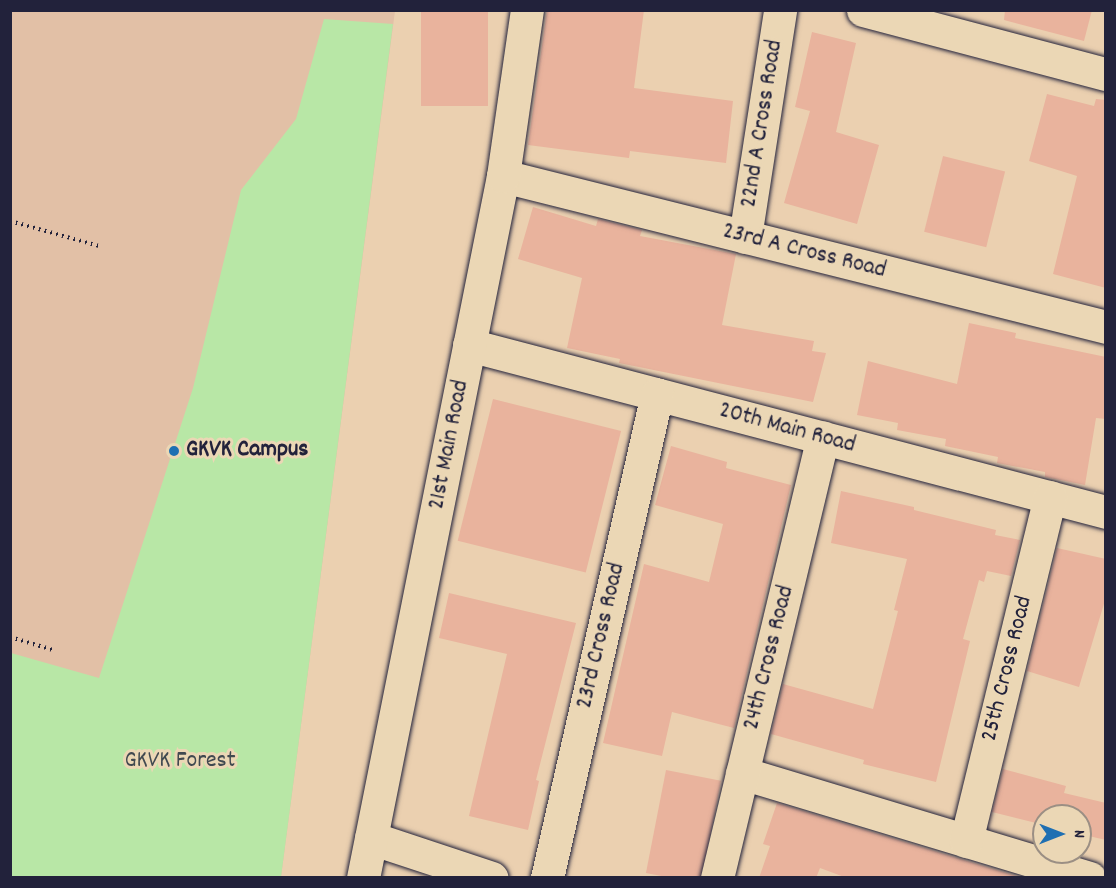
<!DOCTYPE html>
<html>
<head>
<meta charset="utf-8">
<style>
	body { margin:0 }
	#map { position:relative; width:1116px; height:888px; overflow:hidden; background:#ebd0b0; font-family:Dekko,sans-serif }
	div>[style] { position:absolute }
	.built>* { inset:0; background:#e2c0a6 }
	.green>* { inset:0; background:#b8e7a6 }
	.building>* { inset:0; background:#e9b39d; transform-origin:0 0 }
	.path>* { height:4px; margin-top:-2px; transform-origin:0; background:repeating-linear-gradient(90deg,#22223b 0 1.5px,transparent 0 6px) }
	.roads { filter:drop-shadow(0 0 2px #22223b) drop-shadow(0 0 2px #22223b) }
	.minor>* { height:33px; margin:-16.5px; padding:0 16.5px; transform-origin:16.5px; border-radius:16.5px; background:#ebd7b5 }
	.dots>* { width:16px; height:16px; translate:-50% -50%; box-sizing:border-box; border:3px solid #ebd7b5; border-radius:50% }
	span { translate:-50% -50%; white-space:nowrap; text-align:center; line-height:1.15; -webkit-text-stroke:6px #ebd7b5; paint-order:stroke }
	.street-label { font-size:24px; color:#22223b }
	.poi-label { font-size:24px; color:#22223b; font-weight:700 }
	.left { translate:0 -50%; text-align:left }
	.park-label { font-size:24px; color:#404950 }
	.frame { position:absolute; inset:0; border:12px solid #22223b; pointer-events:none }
	.north { position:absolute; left:1032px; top:804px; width:60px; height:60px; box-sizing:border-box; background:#ebd7b5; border:2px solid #9b8f84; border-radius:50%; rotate:90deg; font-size:16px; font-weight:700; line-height:24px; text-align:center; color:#22223b }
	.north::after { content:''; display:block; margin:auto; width:21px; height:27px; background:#1f6fb2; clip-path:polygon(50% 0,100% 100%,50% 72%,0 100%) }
</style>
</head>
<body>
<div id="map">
	<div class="built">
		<i style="clip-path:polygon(10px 11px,395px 11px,281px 877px,11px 877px)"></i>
	</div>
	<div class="green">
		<i style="clip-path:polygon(324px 19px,393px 24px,281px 877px,11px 877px,11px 653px,99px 678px,193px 388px,241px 190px,296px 119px)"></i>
	</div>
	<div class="building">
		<i style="left:421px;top:10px;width:67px;height:96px"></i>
		<i style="clip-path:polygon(547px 10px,644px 10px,634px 88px,733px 101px,726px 163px,630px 151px,629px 158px,528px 145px)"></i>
		<i style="clip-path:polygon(1005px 10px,1092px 10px,1084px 41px,1004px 20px)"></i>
		<i style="clip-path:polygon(812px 32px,856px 43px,836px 132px,879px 145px,857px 224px,784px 203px,810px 111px,795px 107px)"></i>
		<i style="clip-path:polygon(1047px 94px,1094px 106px,1096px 99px,1106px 100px,1106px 288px,1053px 274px,1077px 176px,1029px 161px)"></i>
		<i style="left:943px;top:156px;width:64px;height:78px;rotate:14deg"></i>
		<i style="clip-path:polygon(533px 207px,596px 226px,598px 219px,642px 230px,640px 236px,736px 254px,722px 325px,814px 341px,812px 351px,826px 353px,813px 402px,619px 363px,620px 359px,567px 348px,582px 278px,518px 259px)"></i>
		<i style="clip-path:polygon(969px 323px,1016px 333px,1015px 338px,1106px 357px,1106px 419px,1096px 418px,1085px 485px,1045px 477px,1045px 472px,997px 463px,998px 457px,945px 446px,946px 439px,897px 430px,898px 423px,857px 415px,868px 361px,957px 384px)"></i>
		<i style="left:493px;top:399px;width:132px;height:146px;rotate:14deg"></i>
		<i style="clip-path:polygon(671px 446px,727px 462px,726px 468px,791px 485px,734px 728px,672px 712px,662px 756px,603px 743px,644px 564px,709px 582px,723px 524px,655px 505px)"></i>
		<i style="clip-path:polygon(841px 491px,914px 507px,914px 510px,996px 530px,995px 535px,1020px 540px,1011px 576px,987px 571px,984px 582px,979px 580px,963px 639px,970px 641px,936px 782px,863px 764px,864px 760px,771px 734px,783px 684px,873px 709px,898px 611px,894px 610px,907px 559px,831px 543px)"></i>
		<i style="clip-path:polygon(1057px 548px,1106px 559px,1106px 597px,1079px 687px,1027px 671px)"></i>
		<i style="clip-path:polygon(449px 593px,576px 623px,536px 780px,539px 781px,528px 830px,469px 816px,507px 654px,439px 638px)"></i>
		<i style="clip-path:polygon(1003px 769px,1066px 786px,1064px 793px,1106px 803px,1106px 840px,1080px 834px,1080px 816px,1044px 816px,1044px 825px,992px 812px)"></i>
		<i style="left:666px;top:770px;width:56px;height:105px;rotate:11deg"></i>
		<i style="clip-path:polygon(777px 803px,1020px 877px,1020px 878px,847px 878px,820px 868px,816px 878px,759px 878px,770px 846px,763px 844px)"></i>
	</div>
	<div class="path">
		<i style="left:10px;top:221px;width:92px;rotate:15.7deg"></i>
		<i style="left:10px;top:637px;width:45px;rotate:16.8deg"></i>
	</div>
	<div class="roads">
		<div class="minor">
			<i style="left:863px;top:10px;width:251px;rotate:14.8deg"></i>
			<i style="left:503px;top:176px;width:622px;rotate:14.06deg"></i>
			<i style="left:745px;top:237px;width:230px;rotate:-81.2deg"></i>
			<i style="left:469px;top:345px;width:659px;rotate:14.69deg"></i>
			<i style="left:742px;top:773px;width:363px;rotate:16.8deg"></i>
			<i style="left:371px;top:838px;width:127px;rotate:18.3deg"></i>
			<i style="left:966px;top:841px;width:354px;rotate:-76.3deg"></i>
			<i style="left:363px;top:878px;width:716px;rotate:-78.72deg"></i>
			<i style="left:503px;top:176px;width:168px;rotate:-81.8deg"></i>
			<i style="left:547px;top:878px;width:496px;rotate:-77.2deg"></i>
			<i style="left:717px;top:878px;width:453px;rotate:-76.5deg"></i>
		</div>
	</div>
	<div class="dots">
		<i style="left:174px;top:451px;background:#1f6fb2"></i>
	</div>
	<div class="street-label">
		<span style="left:763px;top:124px;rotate:-81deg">22nd A Cross Road</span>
		<span style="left:804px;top:252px;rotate:14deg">23rd A Cross Road</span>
		<span style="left:787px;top:429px;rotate:15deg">20th Main Road</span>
		<span style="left:450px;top:445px;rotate:-79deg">21st Main Road</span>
		<span style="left:602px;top:636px;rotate:-77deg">23rd Cross Road</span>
		<span style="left:770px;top:658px;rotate:-76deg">24th Cross Road</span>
		<span style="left:1008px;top:669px;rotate:-76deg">25th Cross Road</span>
	</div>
	<div class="poi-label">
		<span class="left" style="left:186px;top:451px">GKVK Campus</span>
	</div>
	<div class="park-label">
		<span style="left:180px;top:762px">GKVK Forest</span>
	</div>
	<div class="frame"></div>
	<div class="north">N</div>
</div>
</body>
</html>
